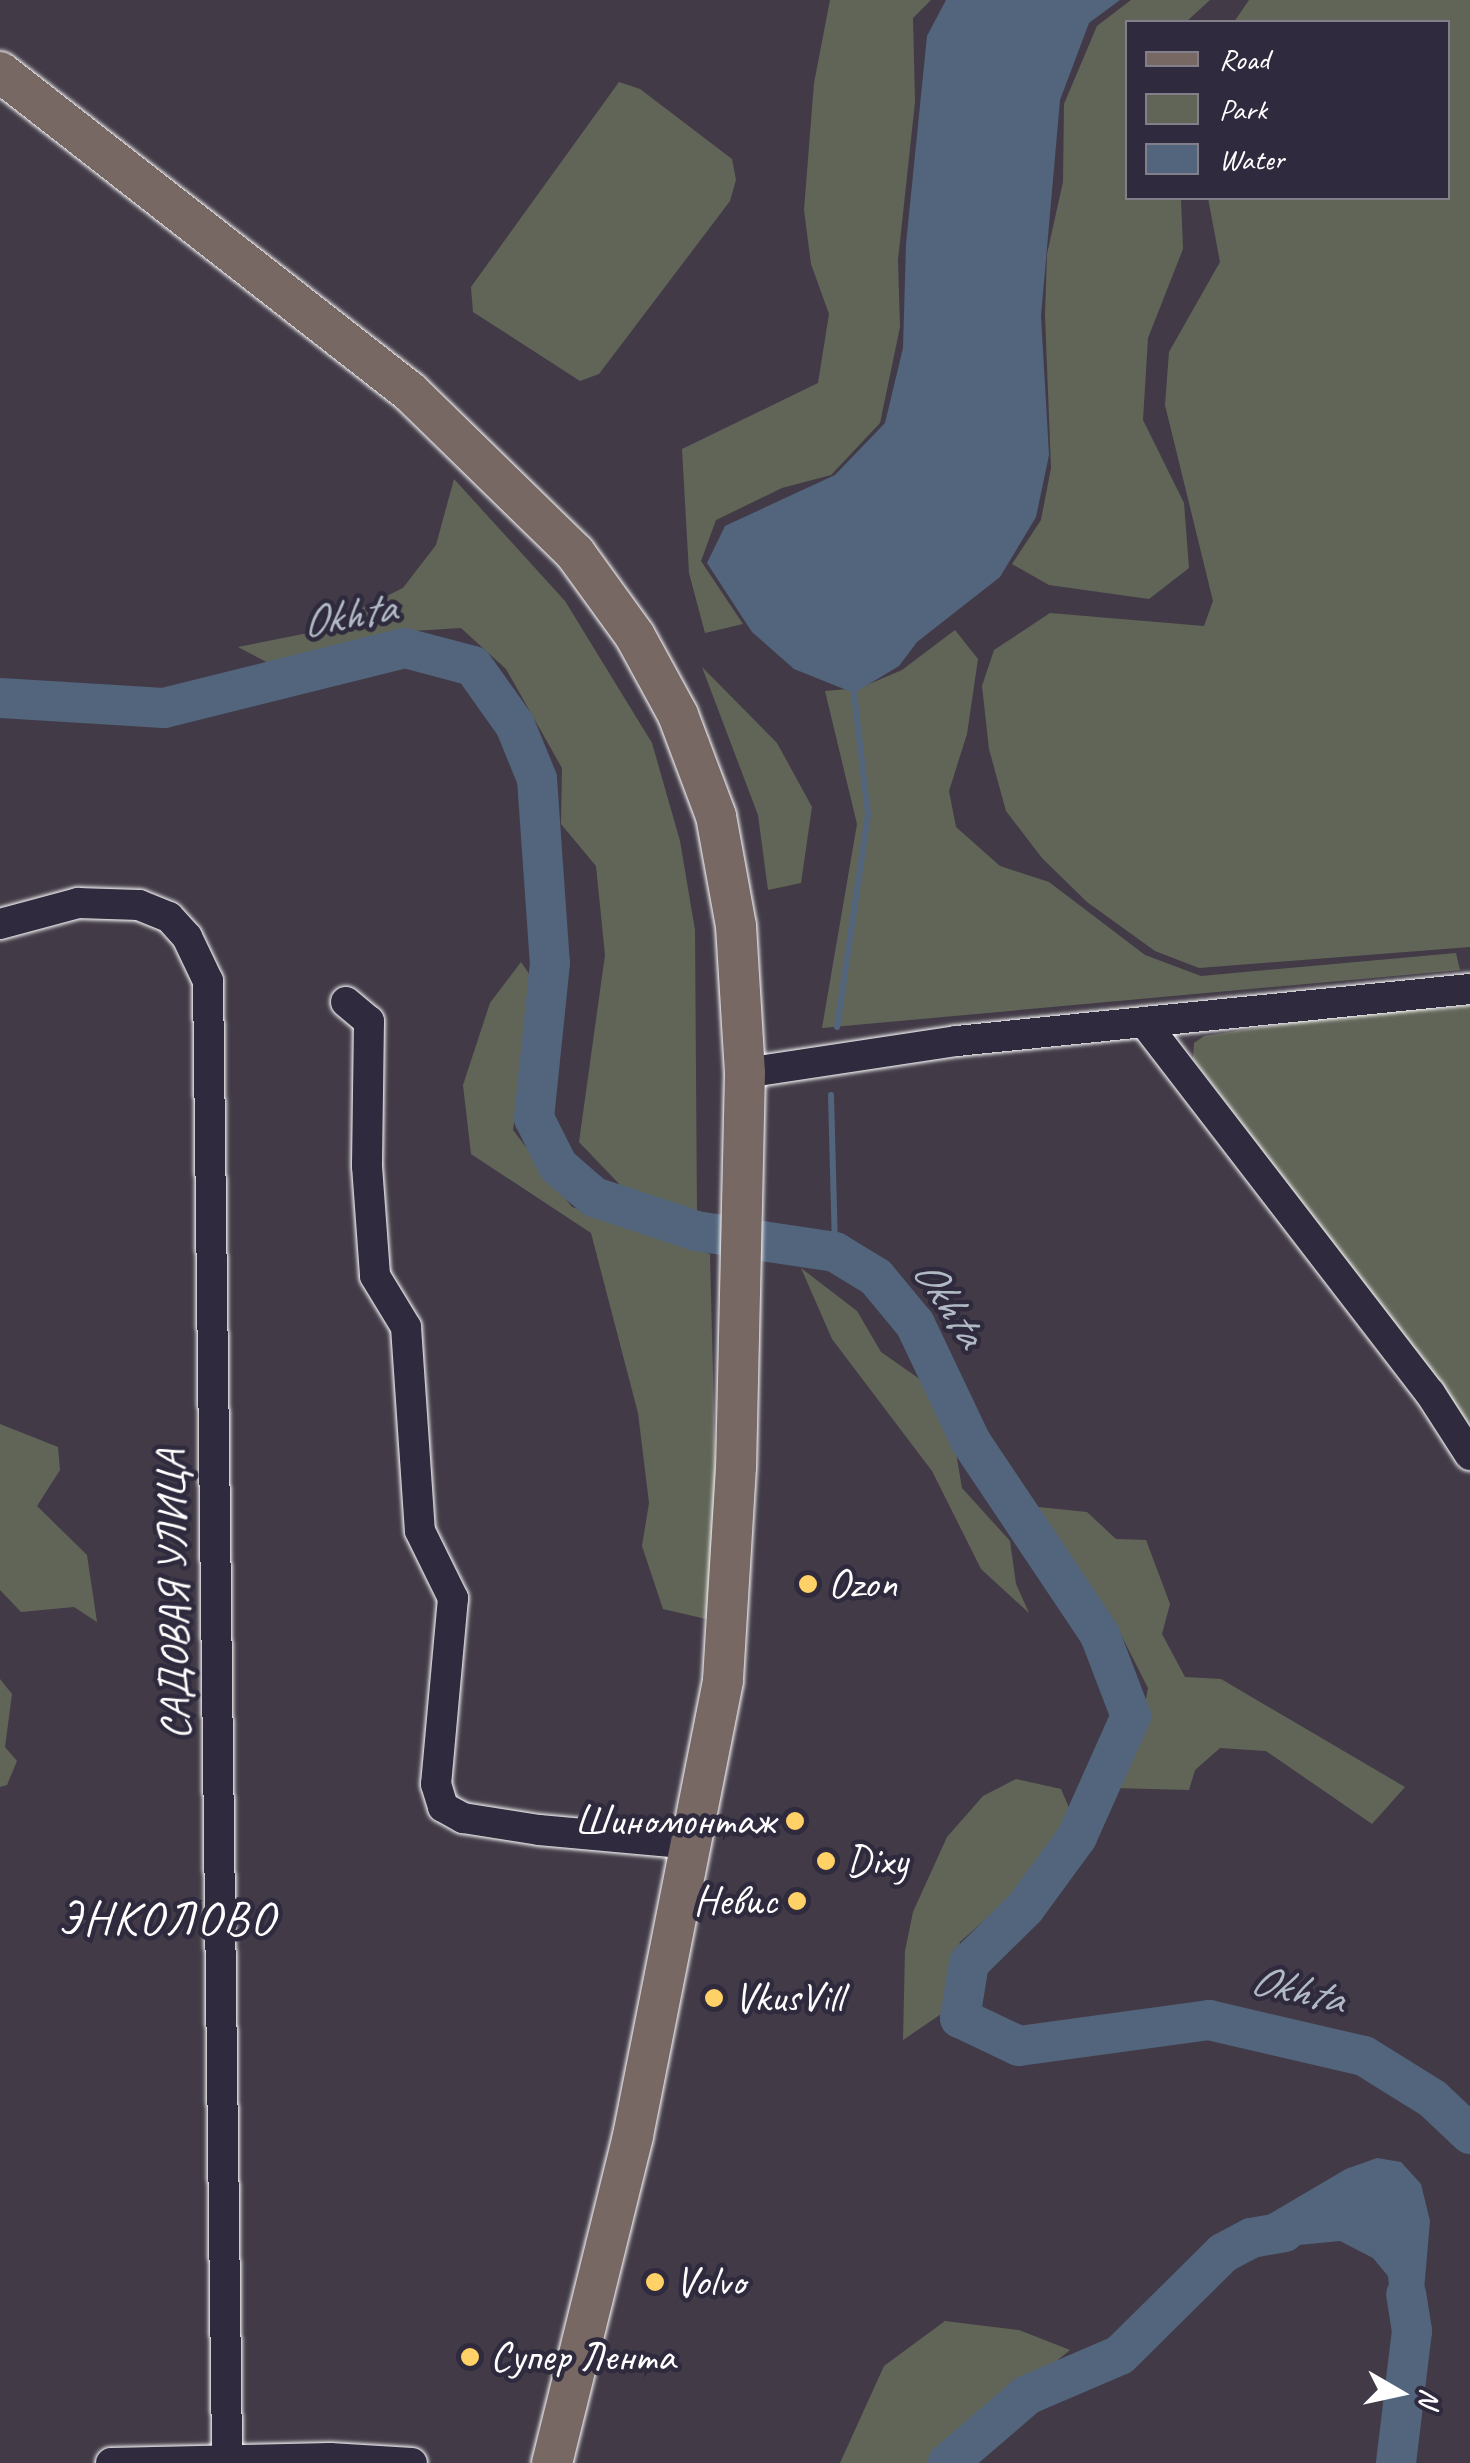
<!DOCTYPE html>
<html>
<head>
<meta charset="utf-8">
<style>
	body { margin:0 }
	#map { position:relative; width:1470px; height:2463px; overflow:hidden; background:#423b47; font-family:Caveat,sans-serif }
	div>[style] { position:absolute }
	.green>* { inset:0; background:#616558 }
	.water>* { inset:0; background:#52657d }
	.stream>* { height:6px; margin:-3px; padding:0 3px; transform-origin:3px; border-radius:3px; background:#52657d }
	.river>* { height:40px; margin:-20px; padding:0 20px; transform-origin:20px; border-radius:20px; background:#52657d }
	.roads { filter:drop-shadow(0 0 2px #fff) drop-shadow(0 0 2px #fff) }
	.minor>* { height:30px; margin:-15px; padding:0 15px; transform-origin:15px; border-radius:15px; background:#2f2a3d }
	.major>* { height:40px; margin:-20px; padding:0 20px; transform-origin:20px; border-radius:20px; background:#776864 }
	.dots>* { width:28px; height:28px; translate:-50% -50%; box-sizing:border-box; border:5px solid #2f2a3d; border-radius:50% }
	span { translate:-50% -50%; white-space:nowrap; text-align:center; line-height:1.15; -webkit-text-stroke:9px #2f2a3d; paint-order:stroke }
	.poi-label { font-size:42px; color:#fff }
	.left { translate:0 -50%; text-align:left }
	.right { translate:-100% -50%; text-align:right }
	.street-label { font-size:42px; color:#fff }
	.water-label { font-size:45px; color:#b1bac4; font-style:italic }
	.quarter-label { font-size:48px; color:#fff; letter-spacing:2.5px }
	.legend { position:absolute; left:1125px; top:20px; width:325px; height:180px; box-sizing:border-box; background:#2f2a3d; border:2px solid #827f8b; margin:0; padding:12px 18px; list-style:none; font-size:30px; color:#fff }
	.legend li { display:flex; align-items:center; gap:20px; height:50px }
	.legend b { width:50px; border:2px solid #827f8b }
	.north { position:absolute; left:1350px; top:2343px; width:100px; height:100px; -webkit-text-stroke:8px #2f2a3d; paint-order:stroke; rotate:99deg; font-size:28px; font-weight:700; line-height:40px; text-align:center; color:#fff }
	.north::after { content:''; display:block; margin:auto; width:35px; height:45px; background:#fff; clip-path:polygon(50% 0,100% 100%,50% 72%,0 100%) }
</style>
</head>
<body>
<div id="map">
	<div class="green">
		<i style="clip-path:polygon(830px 0,931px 0,913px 18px,915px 102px,898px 260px,900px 327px,880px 423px,831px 475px,782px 488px,716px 520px,701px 561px,743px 624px,705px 633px,689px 573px,682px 449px,818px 383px,829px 314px,811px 264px,804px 210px,814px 83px)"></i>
		<i style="clip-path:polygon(1131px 0,1210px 0,1186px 22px,1128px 22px,1128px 198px,1181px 198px,1183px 249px,1148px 338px,1143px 420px,1184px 503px,1189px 568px,1149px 599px,1049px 585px,1012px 564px,1041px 520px,1051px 468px,1045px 315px,1047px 254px,1063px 182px,1064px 104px,1097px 26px)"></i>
		<i style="clip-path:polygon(1249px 0,1470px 0,1470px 947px,1199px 968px,1155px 951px,1087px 902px,1042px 858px,1006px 811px,989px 749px,982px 686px,994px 650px,1050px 613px,1204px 626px,1213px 601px,1165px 405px,1169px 352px,1220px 262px,1208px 198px,1448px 198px,1448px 22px,1234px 22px)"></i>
		<i style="clip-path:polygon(619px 82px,640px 89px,732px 159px,736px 180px,730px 201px,599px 374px,580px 381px,473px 312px,471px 287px)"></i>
		<i style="clip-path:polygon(454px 479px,565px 601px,652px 743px,680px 841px,695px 930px,697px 1214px,624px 1189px,579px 1142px,605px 955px,596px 866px,561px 824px,562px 768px,506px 669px,461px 628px,396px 632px,362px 652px,278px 668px,238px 647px,313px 632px,403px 588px,436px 545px)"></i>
		<i style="clip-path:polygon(955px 630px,978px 659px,967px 734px,949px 791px,956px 827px,1000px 866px,1049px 882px,1145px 955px,1201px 976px,1456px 953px,1460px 970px,822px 1028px,857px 824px,825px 691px,860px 688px,902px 670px)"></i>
		<i style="clip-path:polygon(702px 667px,777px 743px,812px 807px,801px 883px,768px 890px,758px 815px)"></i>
		<i style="clip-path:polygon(521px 962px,536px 984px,513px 1130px,572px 1207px,710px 1254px,719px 1622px,663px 1609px,642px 1546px,649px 1503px,638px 1413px,591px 1233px,471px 1154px,463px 1085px,490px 1003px)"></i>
		<i style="clip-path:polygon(1433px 1001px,1433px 1009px,1470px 1005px,1470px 1425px,1193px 1059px,1194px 1043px,1204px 1036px)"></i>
		<i style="clip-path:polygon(801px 1268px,857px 1311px,881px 1352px,924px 1382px,953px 1435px,962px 1488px,1010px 1541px,1016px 1584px,1029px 1613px,981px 1569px,932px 1471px,832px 1339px)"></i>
		<i style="clip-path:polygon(0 1424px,58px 1447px,60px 1470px,37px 1506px,87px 1555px,97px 1622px,74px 1607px,21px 1612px,0 1590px)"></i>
		<i style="clip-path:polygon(1029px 1506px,1087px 1512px,1116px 1539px,1146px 1540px,1170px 1604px,1162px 1634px,1185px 1677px,1221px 1679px,1405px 1787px,1372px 1824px,1266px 1751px,1220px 1748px,1195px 1770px,1189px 1790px,1115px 1788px,1138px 1745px,1148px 1688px,1112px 1617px)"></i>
		<i style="clip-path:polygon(0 1679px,12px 1694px,5px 1747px,17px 1761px,7px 1785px,0 1787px)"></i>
		<i style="clip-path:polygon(1016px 1779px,1061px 1789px,1073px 1817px,1035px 1875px,960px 1942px,944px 2012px,903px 2040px,905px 1951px,913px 1912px,947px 1837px,983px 1796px)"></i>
		<i style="clip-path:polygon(945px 2321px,1019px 2330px,1070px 2350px,932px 2463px,840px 2463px,884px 2366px)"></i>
	</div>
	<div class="water">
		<i style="clip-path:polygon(946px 0,1120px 0,1089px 23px,1060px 100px,1041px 316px,1049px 455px,1036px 517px,1000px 577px,917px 642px,899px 666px,854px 693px,794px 669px,752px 632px,707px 563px,725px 526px,835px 475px,885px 423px,903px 348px,906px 244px,927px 36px)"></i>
		<i style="clip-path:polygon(1377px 2158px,1401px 2162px,1421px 2184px,1430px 2221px,1419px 2348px,1396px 2350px,1388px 2276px,1373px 2258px,1340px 2241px,1236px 2251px,1234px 2235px,1346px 2169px)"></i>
	</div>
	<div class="stream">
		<i style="left:837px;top:1027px;width:214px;rotate:-81.7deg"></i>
		<i style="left:868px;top:815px;width:123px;rotate:-96.5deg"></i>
		<i style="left:831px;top:1095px;width:157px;rotate:88.5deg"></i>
	</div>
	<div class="river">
		<i style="left:0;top:698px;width:164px;rotate:3.5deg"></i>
		<i style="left:164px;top:708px;width:248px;rotate:-14deg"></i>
		<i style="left:405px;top:648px;width:70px;rotate:14.8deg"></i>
		<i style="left:473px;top:666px;width:72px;rotate:54.6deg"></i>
		<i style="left:515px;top:725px;width:58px;rotate:67.8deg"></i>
		<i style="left:537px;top:779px;width:184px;rotate:86deg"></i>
		<i style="left:550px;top:963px;width:156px;rotate:95.9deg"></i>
		<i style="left:534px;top:1118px;width:54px;rotate:63.4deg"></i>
		<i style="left:558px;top:1166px;width:48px;rotate:40.7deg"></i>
		<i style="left:594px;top:1197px;width:108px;rotate:18.4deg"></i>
		<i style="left:696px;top:1231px;width:141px;rotate:8.6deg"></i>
		<i style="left:835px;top:1252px;width:48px;rotate:31.4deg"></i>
		<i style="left:876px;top:1277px;width:61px;rotate:50.3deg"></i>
		<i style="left:915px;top:1324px;width:131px;rotate:64.6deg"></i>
		<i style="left:971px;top:1442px;width:232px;rotate:56.2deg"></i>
		<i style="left:1100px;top:1635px;width:87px;rotate:69.1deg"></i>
		<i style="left:1131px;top:1716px;width:133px;rotate:114.1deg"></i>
		<i style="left:1077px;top:1837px;width:88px;rotate:126.2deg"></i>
		<i style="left:1025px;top:1908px;width:78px;rotate:135.5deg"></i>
		<i style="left:969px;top:1963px;width:56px;rotate:99.3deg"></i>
		<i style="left:960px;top:2018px;width:65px;rotate:25.4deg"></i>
		<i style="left:1019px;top:2046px;width:192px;rotate:-7.8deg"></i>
		<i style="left:1209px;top:2020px;width:159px;rotate:13.1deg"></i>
		<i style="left:1364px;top:2056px;width:81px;rotate:31.9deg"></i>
		<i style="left:1433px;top:2099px;width:51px;rotate:43.4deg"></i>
		<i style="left:948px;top:2463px;width:104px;rotate:-40.7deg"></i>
		<i style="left:1027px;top:2395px;width:101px;rotate:-23.3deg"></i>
		<i style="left:1120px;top:2355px;width:145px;rotate:-44.7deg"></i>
		<i style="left:1223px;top:2253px;width:32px;rotate:-28deg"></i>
		<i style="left:1251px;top:2238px;width:34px;rotate:-10deg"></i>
		<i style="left:1396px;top:2463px;width:133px;rotate:-83.1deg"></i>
		<i style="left:1412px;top:2331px;width:37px;rotate:-99deg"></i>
	</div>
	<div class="roads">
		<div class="minor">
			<i style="left:0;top:924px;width:81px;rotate:-15.1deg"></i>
			<i style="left:78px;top:903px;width:61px;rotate:1.9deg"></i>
			<i style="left:139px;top:905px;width:32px;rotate:22deg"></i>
			<i style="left:169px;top:917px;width:27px;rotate:48deg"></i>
			<i style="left:187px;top:937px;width:49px;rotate:64.5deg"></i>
			<i style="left:208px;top:981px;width:1477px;rotate:89.26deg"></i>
			<i style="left:346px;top:1002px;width:30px;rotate:40deg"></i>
			<i style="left:369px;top:1021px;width:145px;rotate:90.8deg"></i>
			<i style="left:367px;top:1166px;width:110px;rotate:85.8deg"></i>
			<i style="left:375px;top:1276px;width:60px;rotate:58.7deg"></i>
			<i style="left:406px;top:1327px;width:204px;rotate:86.1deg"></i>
			<i style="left:420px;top:1531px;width:75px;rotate:63.8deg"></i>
			<i style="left:453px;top:1598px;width:187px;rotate:95.2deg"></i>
			<i style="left:436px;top:1784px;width:24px;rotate:73deg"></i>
			<i style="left:443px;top:1807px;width:23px;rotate:29deg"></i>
			<i style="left:463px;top:1818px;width:77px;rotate:9deg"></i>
			<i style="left:539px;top:1830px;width:155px;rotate:5.2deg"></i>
			<i style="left:1144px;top:1022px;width:468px;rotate:52.4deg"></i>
			<i style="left:1430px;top:1393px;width:74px;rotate:57.2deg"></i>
			<i style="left:745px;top:1073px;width:214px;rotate:-8.6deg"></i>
			<i style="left:957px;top:1041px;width:516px;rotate:-5.79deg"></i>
			<i style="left:111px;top:2463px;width:219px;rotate:-1.3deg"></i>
			<i style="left:330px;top:2458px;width:82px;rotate:3.5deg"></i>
		</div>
		<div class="major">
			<i style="left:0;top:72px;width:520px;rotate:37.97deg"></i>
			<i style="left:410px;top:392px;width:231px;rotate:44.3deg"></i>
			<i style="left:575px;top:553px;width:102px;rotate:54.1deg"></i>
			<i style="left:635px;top:636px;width:90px;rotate:61.4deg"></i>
			<i style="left:678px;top:715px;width:108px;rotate:69.4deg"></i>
			<i style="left:716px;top:816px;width:112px;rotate:79.7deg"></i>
			<i style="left:736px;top:926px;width:147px;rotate:86.5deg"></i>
			<i style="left:745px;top:1073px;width:394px;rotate:91.3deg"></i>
			<i style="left:736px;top:1467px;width:214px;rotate:93.5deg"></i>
			<i style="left:723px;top:1681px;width:464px;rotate:101.2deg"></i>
			<i style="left:633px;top:2136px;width:337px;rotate:103.9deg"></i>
		</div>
	</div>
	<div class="dots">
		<i style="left:808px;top:1584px;background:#ffd166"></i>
		<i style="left:795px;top:1821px;background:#ffd166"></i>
		<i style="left:826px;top:1861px;background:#ffd166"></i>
		<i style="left:797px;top:1901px;background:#ffd166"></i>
		<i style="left:714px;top:1998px;background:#ffd166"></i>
		<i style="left:655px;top:2282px;background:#ffd166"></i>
		<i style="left:470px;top:2357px;background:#ffd166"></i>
	</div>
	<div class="poi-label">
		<span class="left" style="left:828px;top:1584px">Ozon</span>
		<span class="right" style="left:775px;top:1821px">Шиномонтаж</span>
		<span class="left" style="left:846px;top:1861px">Dixy</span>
		<span class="right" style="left:777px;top:1901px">Невис</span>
		<span class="left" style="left:734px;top:1998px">VkusVill</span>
		<span class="left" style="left:675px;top:2282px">Volvo</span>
		<span class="left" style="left:490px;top:2357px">Супер Лента</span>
	</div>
	<div class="street-label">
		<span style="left:174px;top:1595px;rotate:-91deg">САДОВАЯ УЛИЦА</span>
	</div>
	<div class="water-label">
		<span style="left:348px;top:615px;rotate:-10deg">Okhta</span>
		<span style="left:949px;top:1302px;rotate:57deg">Okhta</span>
		<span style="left:1297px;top:1989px;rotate:13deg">Okhta</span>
	</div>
	<div class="quarter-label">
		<span style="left:167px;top:1919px">ЭНКОЛОВО</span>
	</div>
	<ul class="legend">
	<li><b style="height:12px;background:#776864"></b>Road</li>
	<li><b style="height:28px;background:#616558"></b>Park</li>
	<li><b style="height:28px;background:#52657d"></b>Water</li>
	</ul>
	<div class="north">N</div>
</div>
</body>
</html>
